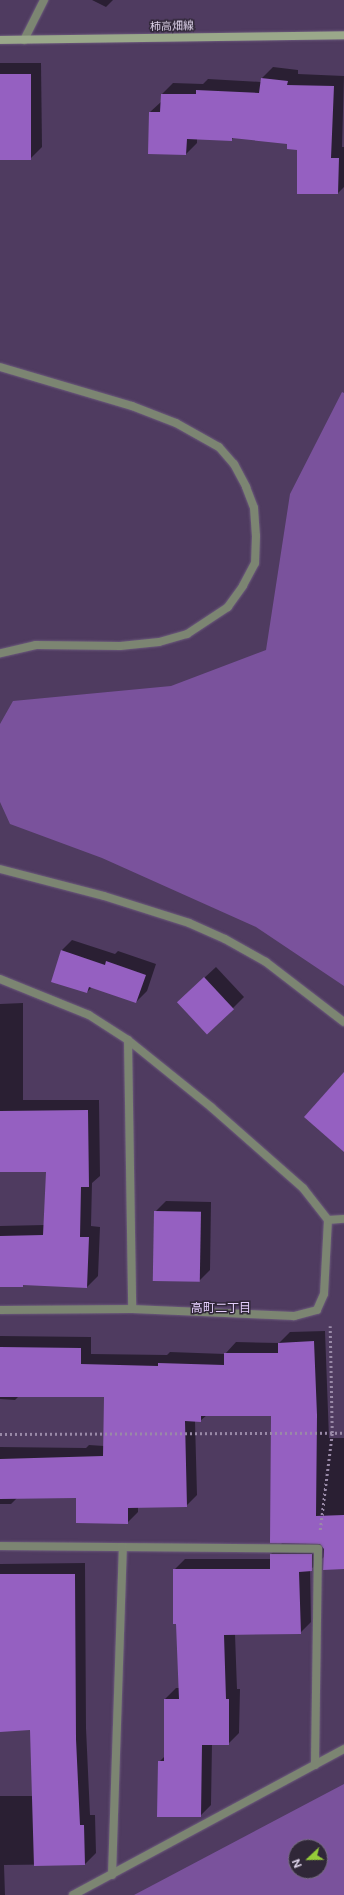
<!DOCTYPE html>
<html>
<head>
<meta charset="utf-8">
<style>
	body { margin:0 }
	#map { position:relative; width:344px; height:1895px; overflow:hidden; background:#4f3b60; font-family:Figtree,"Noto Sans JP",sans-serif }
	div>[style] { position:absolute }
	.green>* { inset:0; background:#7a529c }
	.shadow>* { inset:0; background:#0007 }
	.building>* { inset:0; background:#9560c1; transform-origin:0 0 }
	.path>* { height:2.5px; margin-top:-1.25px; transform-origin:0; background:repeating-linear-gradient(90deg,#9989a7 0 2px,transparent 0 5px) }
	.roads { filter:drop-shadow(0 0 1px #6c5a7c) drop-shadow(0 0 1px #6c5a7c) }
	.street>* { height:8px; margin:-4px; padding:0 4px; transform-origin:4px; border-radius:4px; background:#7c8572 }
	.secondary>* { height:8px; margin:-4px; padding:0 4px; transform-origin:4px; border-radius:4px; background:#9aa88a }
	span { translate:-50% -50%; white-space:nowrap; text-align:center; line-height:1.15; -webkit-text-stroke:3px #302738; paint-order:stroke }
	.street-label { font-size:11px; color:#e2d7ee }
	.neighbourhood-label { font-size:12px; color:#e3cdfa }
	.north { position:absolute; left:288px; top:1839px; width:40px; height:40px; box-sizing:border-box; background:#302738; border:1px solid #776d81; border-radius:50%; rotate:248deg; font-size:11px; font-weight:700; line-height:16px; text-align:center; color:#e2d7ee }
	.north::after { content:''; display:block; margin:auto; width:14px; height:18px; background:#96cc39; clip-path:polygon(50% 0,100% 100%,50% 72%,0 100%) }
</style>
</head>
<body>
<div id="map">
	<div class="green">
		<i style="clip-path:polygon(342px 392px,344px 393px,344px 986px,256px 927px,102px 858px,10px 824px,0 802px,0 724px,13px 701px,171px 686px,266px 650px,290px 494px)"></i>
		<i style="clip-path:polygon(evenodd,344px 1784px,344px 1895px,134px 1895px,344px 1784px,296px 1847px,320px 1847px,320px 1871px,296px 1871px,296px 1847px)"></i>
	</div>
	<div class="shadow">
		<i style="clip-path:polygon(92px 0,113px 0,106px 7px)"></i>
		<i style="clip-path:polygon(0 63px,41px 63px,42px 147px,31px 158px,0 159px)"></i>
		<i style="clip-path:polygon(273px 67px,298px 70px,298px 74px,344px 76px,342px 147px,344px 147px,344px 187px,338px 193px,298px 149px,288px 143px,234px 137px,231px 140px,197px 138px,197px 143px,186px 154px,150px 112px,162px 101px,162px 94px,173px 83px,203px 84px,208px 79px,261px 82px,262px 78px)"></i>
		<i style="clip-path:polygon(72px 940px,115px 954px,118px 951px,156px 964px,147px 991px,136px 1002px,92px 987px,87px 992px,61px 951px)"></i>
		<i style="clip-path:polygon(216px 967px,244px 997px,233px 1008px,189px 992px)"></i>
		<i style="clip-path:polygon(23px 1003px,23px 1100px,99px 1100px,100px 1176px,92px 1183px,91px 1226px,100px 1227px,98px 1276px,87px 1287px,25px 1284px,0 1286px,0 1226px,44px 1225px,47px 1171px,0 1171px,0 1004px)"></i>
		<i style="clip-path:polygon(166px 1201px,211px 1202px,210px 1270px,199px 1281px,155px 1212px)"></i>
		<i style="clip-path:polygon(325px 1331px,329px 1438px,344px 1438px,344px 1568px,324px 1557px,310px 1570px,311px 1622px,300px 1633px,235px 1634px,237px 1689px,240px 1689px,239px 1733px,228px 1744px,212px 1744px,211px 1805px,200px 1816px,159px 1762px,165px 1756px,165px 1699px,176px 1688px,180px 1688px,174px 1570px,185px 1559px,271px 1559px,271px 1554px,283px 1542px,272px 1415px,207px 1415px,200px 1421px,195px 1421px,197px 1495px,186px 1506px,138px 1506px,138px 1512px,127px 1523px,77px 1497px,17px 1498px,11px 1504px,0 1504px,0 1447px,86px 1448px,89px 1445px,104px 1446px,105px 1396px,19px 1396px,15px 1400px,0 1399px,0 1336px,91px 1337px,91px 1354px,167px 1355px,170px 1352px,225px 1354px,236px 1342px,279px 1343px,290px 1332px)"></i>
		<i style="clip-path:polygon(85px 1563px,86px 1728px,90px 1815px,95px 1815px,96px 1853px,85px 1864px,4px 1865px,5px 1895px,0 1895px,0 1796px,34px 1796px,31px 1729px,0 1731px,0 1564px)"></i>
	</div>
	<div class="building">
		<i style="left:0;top:74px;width:31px;height:86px"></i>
		<i style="clip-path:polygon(261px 78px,288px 81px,287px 85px,334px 86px,331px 158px,339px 158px,338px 194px,297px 194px,297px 150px,287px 149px,287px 144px,232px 138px,232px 141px,187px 139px,186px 155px,148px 154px,149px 112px,160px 112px,161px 94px,196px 94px,196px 90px,259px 93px)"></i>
		<i style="clip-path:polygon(61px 950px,105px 965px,106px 961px,146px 975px,136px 1003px,89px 987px,87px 993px,51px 982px)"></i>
		<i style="left:204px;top:977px;width:44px;height:37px;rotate:47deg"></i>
		<i style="clip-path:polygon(344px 1072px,344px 1152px,304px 1117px)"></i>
		<i style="clip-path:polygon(88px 1110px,89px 1187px,81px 1187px,80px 1237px,89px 1237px,87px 1288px,23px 1285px,23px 1287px,0 1287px,0 1236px,43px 1235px,46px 1172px,0 1172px,0 1111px)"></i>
		<i style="left:154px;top:1211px;width:47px;height:70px;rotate:1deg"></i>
		<i style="clip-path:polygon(314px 1341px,317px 1415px,316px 1516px,344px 1515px,344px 1569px,323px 1570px,324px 1549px,320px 1544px,270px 1543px,271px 1416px,201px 1416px,201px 1422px,185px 1421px,187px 1507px,128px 1508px,128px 1524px,76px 1523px,76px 1498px,0 1499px,0 1459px,103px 1456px,104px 1397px,0 1397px,0 1347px,81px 1348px,81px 1364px,158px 1366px,158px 1363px,224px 1365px,224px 1353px,278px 1353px,278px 1343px)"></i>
		<i style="clip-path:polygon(270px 1554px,312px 1554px,312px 1571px,299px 1572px,301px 1634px,224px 1635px,226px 1699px,229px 1699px,229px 1745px,202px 1745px,201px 1817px,157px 1817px,158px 1761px,164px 1761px,164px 1699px,179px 1699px,176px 1624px,173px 1624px,173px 1569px,270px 1569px)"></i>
		<i style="clip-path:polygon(0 1574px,75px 1574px,76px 1739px,80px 1825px,84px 1825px,85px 1865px,34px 1866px,30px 1730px,0 1732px)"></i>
	</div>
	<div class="path">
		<i style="left:0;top:1434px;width:344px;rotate:-0.2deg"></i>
		<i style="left:320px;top:1530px;width:98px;rotate:-82.9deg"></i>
		<i style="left:332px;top:1433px;width:107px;rotate:-91.1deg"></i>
	</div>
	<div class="roads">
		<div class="street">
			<i style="left:24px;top:40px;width:45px;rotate:-63.4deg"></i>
			<i style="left:0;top:367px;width:138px;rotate:16.5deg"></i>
			<i style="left:132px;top:406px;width:47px;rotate:21.1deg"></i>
			<i style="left:176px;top:423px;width:49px;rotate:29.2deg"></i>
			<i style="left:219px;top:447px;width:23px;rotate:49deg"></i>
			<i style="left:234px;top:464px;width:26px;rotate:62deg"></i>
			<i style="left:246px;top:487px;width:22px;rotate:69deg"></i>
			<i style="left:254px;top:508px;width:28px;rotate:86deg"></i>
			<i style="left:256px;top:536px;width:27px;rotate:92deg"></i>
			<i style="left:255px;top:563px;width:26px;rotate:118deg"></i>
			<i style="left:243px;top:586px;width:26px;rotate:126deg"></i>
			<i style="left:228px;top:607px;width:49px;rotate:146.6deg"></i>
			<i style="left:187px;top:634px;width:29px;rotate:164deg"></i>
			<i style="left:159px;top:642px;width:39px;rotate:174deg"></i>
			<i style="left:120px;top:646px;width:84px;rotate:-179.3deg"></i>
			<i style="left:36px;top:645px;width:37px;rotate:167deg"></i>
			<i style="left:0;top:869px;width:107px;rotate:14.6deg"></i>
			<i style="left:104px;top:896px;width:89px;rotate:17.6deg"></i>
			<i style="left:189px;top:923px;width:39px;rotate:24deg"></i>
			<i style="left:225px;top:939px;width:47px;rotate:29.3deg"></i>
			<i style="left:266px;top:962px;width:98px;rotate:37.6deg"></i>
			<i style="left:0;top:979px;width:96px;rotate:22deg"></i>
			<i style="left:89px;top:1015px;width:46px;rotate:32.7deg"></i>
			<i style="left:128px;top:1040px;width:107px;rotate:38.9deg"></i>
			<i style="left:211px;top:1107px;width:123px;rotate:41.4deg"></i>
			<i style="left:303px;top:1188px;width:41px;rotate:52deg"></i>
			<i style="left:328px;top:1220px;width:74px;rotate:93.1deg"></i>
			<i style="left:324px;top:1294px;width:17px;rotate:114deg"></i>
			<i style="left:317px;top:1310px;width:24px;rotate:165deg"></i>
			<i style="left:294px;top:1316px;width:162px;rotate:-177.5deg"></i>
			<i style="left:132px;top:1309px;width:132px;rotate:179.6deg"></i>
			<i style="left:128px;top:1040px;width:269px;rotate:89.1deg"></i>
			<i style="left:328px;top:1220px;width:16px;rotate:-4deg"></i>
			<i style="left:0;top:1546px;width:318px;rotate:0.5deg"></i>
			<i style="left:318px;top:1549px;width:216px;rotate:90.8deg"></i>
			<i style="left:112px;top:1875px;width:328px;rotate:-88.1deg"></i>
			<i style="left:73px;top:1895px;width:308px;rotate:-28.3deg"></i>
		</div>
		<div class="secondary">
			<i style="left:0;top:40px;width:344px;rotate:-0.8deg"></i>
		</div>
	</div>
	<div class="street-label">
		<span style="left:172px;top:27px;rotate:-1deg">柿高畑線</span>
	</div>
	<div class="neighbourhood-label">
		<span style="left:221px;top:1309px">高町二丁目</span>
	</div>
	<div class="north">N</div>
</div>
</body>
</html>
